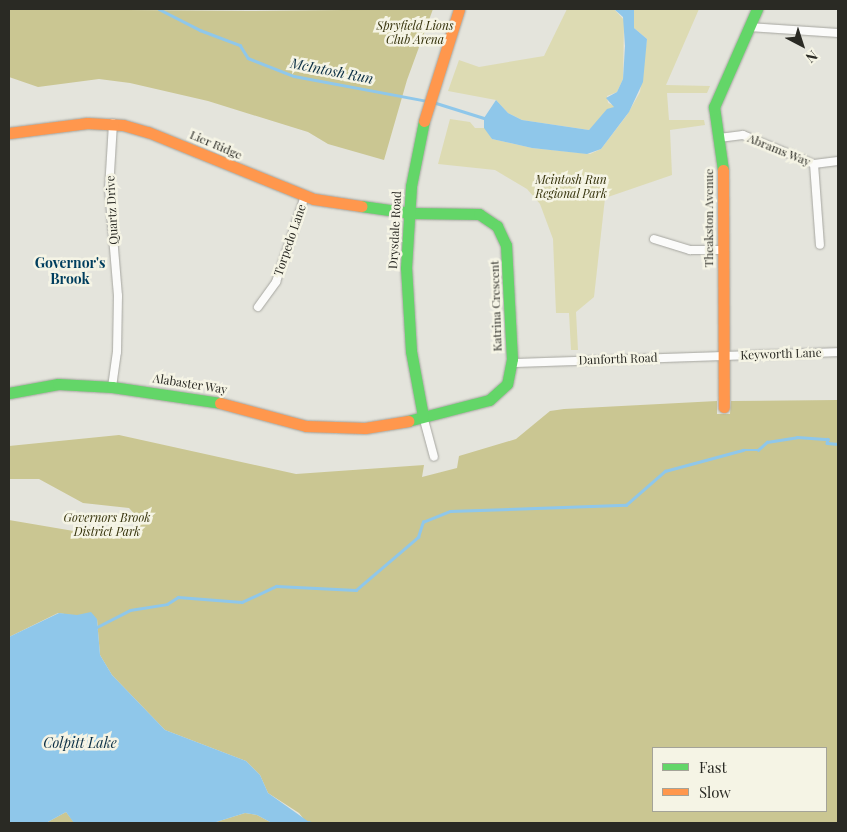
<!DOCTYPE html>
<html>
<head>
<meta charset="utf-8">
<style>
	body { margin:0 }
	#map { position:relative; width:847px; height:832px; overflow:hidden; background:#e4e4dc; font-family:"Playfair Display",serif }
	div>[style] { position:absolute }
	.green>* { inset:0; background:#dddbb3 }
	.forest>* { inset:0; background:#cac692 }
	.water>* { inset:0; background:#8fc7ea }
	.stream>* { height:2.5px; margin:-1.25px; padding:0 1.25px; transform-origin:1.25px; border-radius:1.25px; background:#8fc7ea }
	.roads { filter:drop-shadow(0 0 1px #a6a6a0) drop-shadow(0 0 1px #a6a6a0) }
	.street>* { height:8px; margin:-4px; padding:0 4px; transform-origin:4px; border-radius:4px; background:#fbfbfa }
	.fast>* { height:11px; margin:-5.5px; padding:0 5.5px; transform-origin:5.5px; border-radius:5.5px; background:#63d668 }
	.slow>* { height:11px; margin:-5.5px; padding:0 5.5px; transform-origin:5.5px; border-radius:5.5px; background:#ff974d }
	span { translate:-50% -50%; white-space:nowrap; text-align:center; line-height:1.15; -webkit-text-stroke:5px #f5f4e5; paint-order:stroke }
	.park-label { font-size:12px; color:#35320b; font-style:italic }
	.street-label { font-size:12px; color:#2a2a24 }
	.water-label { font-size:14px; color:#0a2e44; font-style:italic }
	.neighbourhood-label { font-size:14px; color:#003e5e; font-weight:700 }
	.frame { position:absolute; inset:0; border:10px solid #2a2a24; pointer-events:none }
	.legend { position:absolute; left:652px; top:747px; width:175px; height:65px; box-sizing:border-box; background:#f5f4e5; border:1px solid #a4a398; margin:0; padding:6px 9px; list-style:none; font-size:15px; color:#2a2a24 }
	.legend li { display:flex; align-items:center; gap:10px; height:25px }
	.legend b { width:25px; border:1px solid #a4a398 }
	.north { position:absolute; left:777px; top:20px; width:50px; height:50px; -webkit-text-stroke:4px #f5f4e5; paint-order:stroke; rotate:140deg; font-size:14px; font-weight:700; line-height:20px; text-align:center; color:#2a2a24 }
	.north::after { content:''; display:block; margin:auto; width:18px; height:22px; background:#2a2a24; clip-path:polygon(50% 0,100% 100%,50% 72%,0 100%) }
</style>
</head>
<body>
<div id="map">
	<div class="green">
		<i style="clip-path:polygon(567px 9px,614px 9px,624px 20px,623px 79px,617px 92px,607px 96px,608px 103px,615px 106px,589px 130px,522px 120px,508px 113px,496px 100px,448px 91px,459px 60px,479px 67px,544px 56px)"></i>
		<i style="clip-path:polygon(634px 9px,699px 9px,666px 85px,710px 86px,707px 93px,667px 93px,669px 120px,704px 120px,705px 125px,670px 130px,672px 175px,605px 198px,594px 297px,576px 312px,578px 350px,571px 350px,569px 313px,556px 313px,553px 239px,540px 204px,527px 189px,495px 170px,438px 164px,450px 119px,470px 122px,475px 128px,486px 128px,492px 139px,532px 148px,590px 154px,601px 149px,627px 115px,640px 92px,647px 39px,634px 28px)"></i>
	</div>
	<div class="forest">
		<i style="clip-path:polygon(9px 9px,248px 11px,433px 9px,407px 80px,384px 160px,328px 144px,308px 132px,208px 101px,130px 83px,99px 79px,38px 87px,9px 77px)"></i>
		<i style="clip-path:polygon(evenodd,838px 400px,838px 823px,307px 823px,299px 813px,268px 793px,260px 775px,246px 761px,165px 730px,112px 675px,100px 655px,97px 619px,58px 613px,9px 637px,9px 520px,103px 536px,131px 530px,140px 520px,129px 508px,83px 503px,39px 479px,9px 479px,9px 446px,119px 435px,296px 474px,424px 465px,422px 477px,457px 468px,459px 456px,516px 439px,550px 411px,564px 409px,717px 401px,717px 414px,730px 414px,731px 401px,838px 400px,653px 748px,826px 748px,826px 811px,653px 811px,653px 748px)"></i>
		<i style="clip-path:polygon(66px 812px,73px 821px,85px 823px,46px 823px)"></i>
		<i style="clip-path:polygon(245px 813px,257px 815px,272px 823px,213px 823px)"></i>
	</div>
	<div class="water">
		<i style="clip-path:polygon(614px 9px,634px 9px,634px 28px,647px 39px,643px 82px,629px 112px,601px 149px,587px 154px,532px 148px,492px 139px,484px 128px,484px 118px,496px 100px,508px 113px,522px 120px,589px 130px,607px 109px,614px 107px,606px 98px,617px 92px,623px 79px,625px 46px,623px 17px)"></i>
		<i style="clip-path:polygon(91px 612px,97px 619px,100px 655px,112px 675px,165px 730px,246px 761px,260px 775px,268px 793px,309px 822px,272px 823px,257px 815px,245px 813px,213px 823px,74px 823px,66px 812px,46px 823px,9px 823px,9px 637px,59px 613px,77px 615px)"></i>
	</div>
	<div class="stream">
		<i style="left:133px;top:9px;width:17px"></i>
		<i style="left:159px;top:9px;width:46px;rotate:27.1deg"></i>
		<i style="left:200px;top:30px;width:43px;rotate:20.6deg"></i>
		<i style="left:240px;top:45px;width:15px;rotate:58deg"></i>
		<i style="left:248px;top:58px;width:49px;rotate:21.4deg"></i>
		<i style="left:294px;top:76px;width:136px;rotate:10.6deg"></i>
		<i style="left:433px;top:102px;width:53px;rotate:17.4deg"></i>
		<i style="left:97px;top:627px;width:37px;rotate:-27deg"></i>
		<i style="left:130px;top:610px;width:37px;rotate:-9deg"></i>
		<i style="left:167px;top:604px;width:13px;rotate:-32deg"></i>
		<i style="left:178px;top:597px;width:64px;rotate:4.5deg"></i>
		<i style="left:242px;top:602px;width:38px;rotate:-25deg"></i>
		<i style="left:276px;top:586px;width:80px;rotate:2.9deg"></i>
		<i style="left:356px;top:590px;width:82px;rotate:-40.5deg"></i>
		<i style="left:418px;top:537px;width:16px;rotate:-72deg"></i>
		<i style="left:423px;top:522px;width:29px;rotate:-22deg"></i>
		<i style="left:450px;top:511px;width:176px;rotate:-2deg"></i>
		<i style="left:626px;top:505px;width:52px;rotate:-41.1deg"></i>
		<i style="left:665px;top:471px;width:81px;rotate:-15.1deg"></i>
		<i style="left:743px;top:450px;width:15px"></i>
		<i style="left:758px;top:450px;width:12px;rotate:-42deg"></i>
		<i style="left:767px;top:442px;width:30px;rotate:-9deg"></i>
		<i style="left:797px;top:437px;width:31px;rotate:4deg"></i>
		<i style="left:828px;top:439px;width:4px;rotate:104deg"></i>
		<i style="left:827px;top:443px;width:11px;rotate:5deg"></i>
		<i style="left:309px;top:822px;width:2px;rotate:27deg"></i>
	</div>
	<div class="roads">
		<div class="street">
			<i style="left:749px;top:27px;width:89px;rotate:3.9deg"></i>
			<i style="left:719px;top:138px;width:24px;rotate:-7deg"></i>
			<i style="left:743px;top:135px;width:77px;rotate:22.2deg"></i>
			<i style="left:814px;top:164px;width:24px;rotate:-7deg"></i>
			<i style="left:814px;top:164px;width:81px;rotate:85.8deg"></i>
			<i style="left:654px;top:239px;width:38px;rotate:17deg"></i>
			<i style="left:690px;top:250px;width:33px"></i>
			<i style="left:258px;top:307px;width:31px;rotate:-54deg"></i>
			<i style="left:276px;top:282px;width:91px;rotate:-71.4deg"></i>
			<i style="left:512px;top:363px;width:326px;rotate:-1.9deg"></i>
			<i style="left:112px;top:387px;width:35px;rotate:-82deg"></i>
			<i style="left:117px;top:352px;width:56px;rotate:-89deg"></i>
			<i style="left:118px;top:296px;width:107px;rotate:-94.8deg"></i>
			<i style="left:109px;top:189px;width:66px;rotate:-86.5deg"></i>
			<i style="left:423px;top:416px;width:42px;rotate:75deg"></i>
		</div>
		<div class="fast">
			<i style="left:723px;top:170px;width:64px;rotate:-98.1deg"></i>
			<i style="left:714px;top:107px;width:107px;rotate:-66.3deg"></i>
			<i style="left:361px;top:206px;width:50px;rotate:8deg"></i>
			<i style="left:411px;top:213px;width:68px;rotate:0.8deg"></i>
			<i style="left:479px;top:214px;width:22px;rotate:34deg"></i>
			<i style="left:497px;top:226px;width:21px;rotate:65deg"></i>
			<i style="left:506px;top:245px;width:114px;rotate:87deg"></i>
			<i style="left:512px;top:359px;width:25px;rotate:101deg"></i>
			<i style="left:507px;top:384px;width:24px;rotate:138deg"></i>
			<i style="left:489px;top:400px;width:84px;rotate:165.5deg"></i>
			<i style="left:9px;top:393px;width:50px;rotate:-10.4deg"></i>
			<i style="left:58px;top:384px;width:54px;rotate:3.2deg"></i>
			<i style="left:112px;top:387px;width:109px;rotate:8.4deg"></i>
			<i style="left:423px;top:416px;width:66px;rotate:-100.5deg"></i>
			<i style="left:411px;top:351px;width:83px;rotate:-93.4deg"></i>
			<i style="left:406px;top:268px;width:82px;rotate:-86.5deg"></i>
			<i style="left:411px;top:186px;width:66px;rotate:-78.7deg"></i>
		</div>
		<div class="slow">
			<i style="left:424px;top:121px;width:117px;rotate:-72.6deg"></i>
			<i style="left:9px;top:133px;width:79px;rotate:-7.3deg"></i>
			<i style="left:87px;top:123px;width:36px;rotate:3deg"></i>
			<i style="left:123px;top:125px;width:26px;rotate:16deg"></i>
			<i style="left:148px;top:132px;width:179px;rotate:22deg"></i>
			<i style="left:314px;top:199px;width:48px;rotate:8.5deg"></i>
			<i style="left:723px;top:170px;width:237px;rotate:89.8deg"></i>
			<i style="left:220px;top:403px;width:89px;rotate:15deg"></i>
			<i style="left:306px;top:426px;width:59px;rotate:1.9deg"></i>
			<i style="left:365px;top:428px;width:44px;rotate:-9.2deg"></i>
		</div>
	</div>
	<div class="park-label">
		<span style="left:415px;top:33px">Spryfield Lions<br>Club Arena</span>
		<span style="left:571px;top:187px">Mcintosh Run<br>Regional Park</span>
		<span style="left:107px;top:525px">Governors Brook<br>District Park</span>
	</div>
	<div class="street-label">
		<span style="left:216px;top:145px;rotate:23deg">Lier Ridge</span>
		<span style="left:779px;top:150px;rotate:22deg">Abrams Way</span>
		<span style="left:112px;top:210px;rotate:-93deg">Quartz Drive</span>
		<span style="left:709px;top:218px;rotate:-90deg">Theakston Avenue</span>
		<span style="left:395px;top:230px;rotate:-87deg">Drysdale Road</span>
		<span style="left:290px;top:240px;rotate:-71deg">Torpedo Lane</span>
		<span style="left:496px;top:306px;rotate:-92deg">Katrina Crescent</span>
		<span style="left:781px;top:354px;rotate:-2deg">Keyworth Lane</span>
		<span style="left:618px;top:359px;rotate:-2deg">Danforth Road</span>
		<span style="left:190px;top:384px;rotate:9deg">Alabaster Way</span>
	</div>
	<div class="water-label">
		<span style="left:332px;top:71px;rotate:11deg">McIntosh Run</span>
		<span style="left:80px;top:743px">Colpitt Lake</span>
	</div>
	<div class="neighbourhood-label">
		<span style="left:70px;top:271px">Governor's<br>Brook</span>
	</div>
	<div class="frame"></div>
	<ul class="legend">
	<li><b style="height:6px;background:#63d668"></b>Fast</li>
	<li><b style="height:6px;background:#ff974d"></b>Slow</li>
	</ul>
	<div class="north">N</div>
</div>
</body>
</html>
